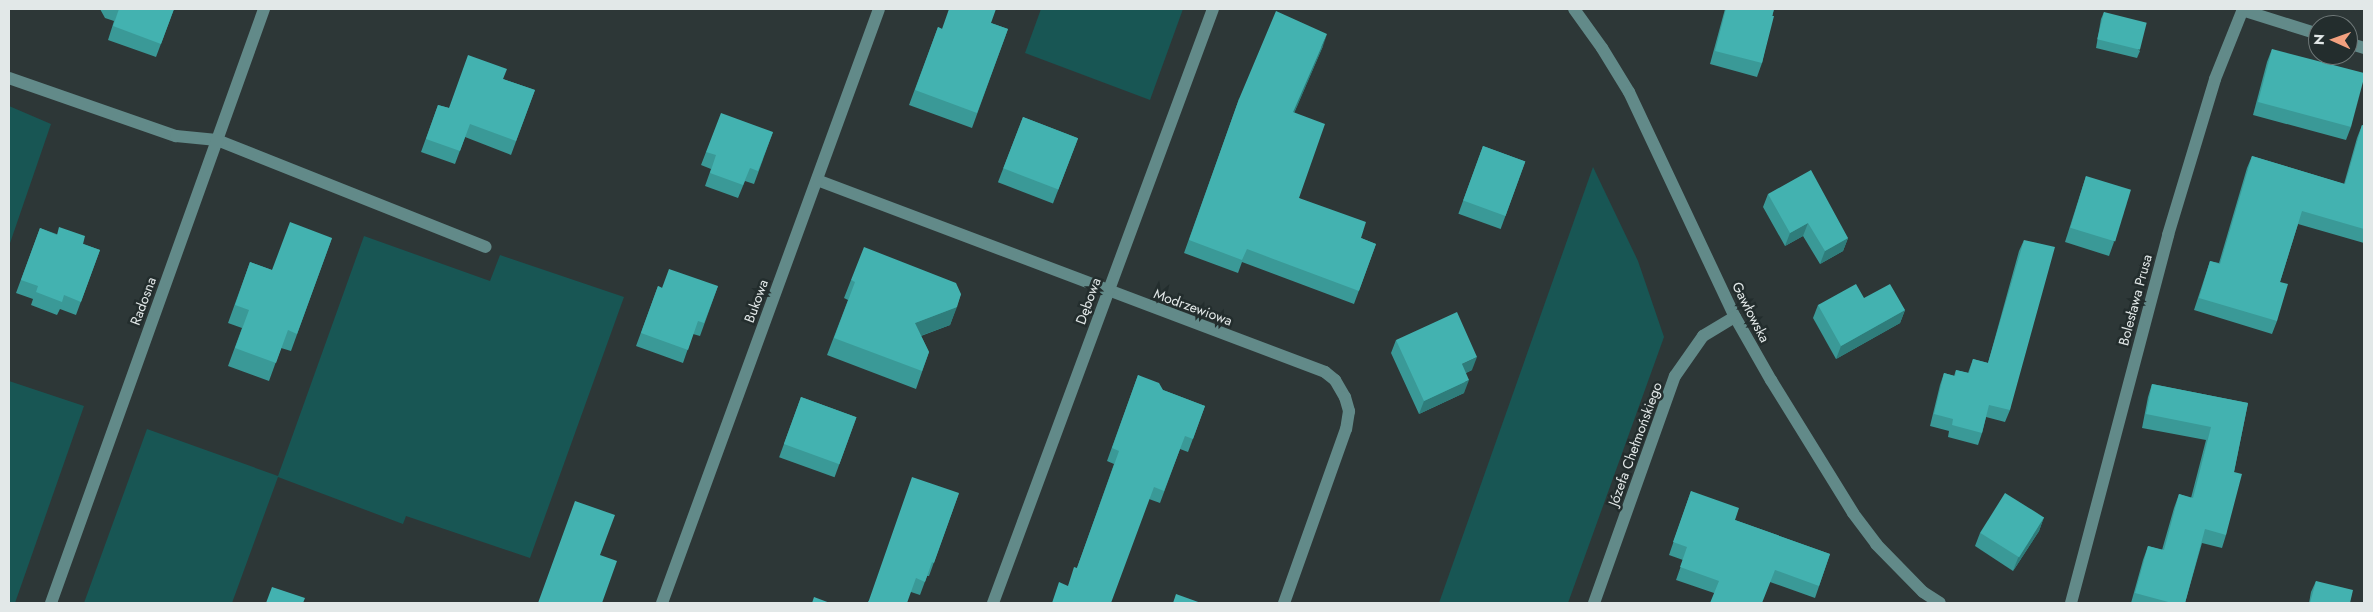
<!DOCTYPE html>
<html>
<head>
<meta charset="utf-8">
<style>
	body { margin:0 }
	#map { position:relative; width:2373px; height:612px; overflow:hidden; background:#2d3737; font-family:Jost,sans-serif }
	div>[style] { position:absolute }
	.green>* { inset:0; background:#185654 }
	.minor>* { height:12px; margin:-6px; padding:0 6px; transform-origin:6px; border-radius:6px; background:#628a89 }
	.wall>* { inset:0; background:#3a9997; transform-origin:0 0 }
	.shaded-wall>* { inset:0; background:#2f7d7b }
	.building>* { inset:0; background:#43b2b0; transform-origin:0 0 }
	span { translate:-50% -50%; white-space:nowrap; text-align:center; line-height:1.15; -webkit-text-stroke:5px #232d2d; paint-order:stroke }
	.street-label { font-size:14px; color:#e2e8e8 }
	.frame { position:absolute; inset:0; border:10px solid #e2e8e8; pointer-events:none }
	.north { position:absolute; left:2308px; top:15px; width:50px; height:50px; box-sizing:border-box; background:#232d2d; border:1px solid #6f7878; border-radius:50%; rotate:272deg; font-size:14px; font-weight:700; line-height:20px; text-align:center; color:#e2e8e8 }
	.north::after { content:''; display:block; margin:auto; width:18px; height:22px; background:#f2a07f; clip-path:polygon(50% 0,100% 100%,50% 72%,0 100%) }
</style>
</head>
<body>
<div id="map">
	<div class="green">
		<i style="clip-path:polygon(1041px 9px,1183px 9px,1150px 100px,1025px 53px)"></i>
		<i style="clip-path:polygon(9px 106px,51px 124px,9px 246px)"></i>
		<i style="clip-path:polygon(1593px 167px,1638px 261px,1664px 337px,1568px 603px,1439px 603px)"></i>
		<i style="clip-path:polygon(364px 236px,490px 281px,500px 255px,624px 297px,530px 558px,406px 516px,403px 524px,278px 477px,232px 603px,84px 603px,147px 429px,278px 476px)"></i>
		<i style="clip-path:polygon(9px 381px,84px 406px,15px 603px,9px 603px)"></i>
	</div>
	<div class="minor">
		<i style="left:1574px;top:9px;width:48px;rotate:54.3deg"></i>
		<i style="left:1602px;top:48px;width:52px;rotate:58.5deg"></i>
		<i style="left:1629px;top:92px;width:249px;rotate:64.8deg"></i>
		<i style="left:1735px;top:317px;width:73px;rotate:60.3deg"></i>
		<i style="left:1771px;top:380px;width:156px;rotate:58.3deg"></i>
		<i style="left:1853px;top:513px;width:39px;rotate:53deg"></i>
		<i style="left:1876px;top:544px;width:67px;rotate:45.6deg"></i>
		<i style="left:1923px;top:592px;width:20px;rotate:33deg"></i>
		<i style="left:2242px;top:10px;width:80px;rotate:17.5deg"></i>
		<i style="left:2348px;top:43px;width:17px;rotate:17deg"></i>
		<i style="left:9px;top:78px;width:177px;rotate:19.2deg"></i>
		<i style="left:176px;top:136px;width:41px;rotate:5.6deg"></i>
		<i style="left:217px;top:140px;width:289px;rotate:21.7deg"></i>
		<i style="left:817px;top:180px;width:543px;rotate:20.7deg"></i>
		<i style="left:1325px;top:372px;width:13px;rotate:39deg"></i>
		<i style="left:1335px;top:380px;width:20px;rotate:60deg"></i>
		<i style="left:1345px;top:397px;width:15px;rotate:74deg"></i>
		<i style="left:1349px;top:411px;width:18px;rotate:99deg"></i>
		<i style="left:1346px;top:429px;width:185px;rotate:109.6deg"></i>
		<i style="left:51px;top:603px;width:631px;rotate:-70.27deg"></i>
		<i style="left:662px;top:603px;width:632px;rotate:-69.93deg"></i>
		<i style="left:993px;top:603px;width:633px;rotate:-69.68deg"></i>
		<i style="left:1594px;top:603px;width:241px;rotate:-70.4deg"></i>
		<i style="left:1675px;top:376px;width:49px;rotate:-55deg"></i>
		<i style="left:1703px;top:336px;width:37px;rotate:-31deg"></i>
		<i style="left:2071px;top:603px;width:381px;rotate:-75.2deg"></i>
		<i style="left:2168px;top:235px;width:163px;rotate:-73.2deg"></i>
		<i style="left:2215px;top:79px;width:75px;rotate:-68.2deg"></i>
	</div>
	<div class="wall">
		<i style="clip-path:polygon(100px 9px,174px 9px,156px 57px,108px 40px,114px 21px,105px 18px)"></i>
		<i style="clip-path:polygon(1725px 9px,1774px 9px,1762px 63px,1757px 77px,1710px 64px)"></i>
		<i style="clip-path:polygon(2104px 12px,2140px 51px,2137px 58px,2096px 48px,2101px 19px)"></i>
		<i style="clip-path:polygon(991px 23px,1008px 29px,972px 128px,909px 105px,938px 27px,942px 29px)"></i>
		<i style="clip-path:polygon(1323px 46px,1294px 113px,1299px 198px,1361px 238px,1376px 244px,1354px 304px,1242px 262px,1238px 273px,1184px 253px,1239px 99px)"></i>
		<i style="clip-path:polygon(2272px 49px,2351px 127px,2346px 140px,2253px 115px,2267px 62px)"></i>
		<i style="clip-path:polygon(503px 79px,535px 90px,511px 155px,465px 137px,455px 164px,421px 152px,438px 105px,449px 108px)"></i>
		<i style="left:1023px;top:117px;width:59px;height:70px;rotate:21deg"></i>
		<i style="clip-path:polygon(2362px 125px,2364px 126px,2364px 243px,2298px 224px,2280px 282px,2277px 321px,2272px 334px,2194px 310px,2210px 261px,2219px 263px,2247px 168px,2252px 156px,2344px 184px,2357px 138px)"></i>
		<i style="clip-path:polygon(773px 132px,754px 184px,745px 181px,738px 198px,705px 186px,711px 169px,701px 165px,706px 152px)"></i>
		<i style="left:1483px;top:146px;width:45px;height:72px;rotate:20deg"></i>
		<i style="clip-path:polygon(2086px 176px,2114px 242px,2109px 256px,2065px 242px)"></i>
		<i style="clip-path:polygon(1768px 194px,1848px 238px,1843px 251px,1820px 264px,1803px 236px,1785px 246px,1763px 207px)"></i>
		<i style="clip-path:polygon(40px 228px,100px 250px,76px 315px,60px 309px,57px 315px,31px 305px,33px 299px,16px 293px)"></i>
		<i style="clip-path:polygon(332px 238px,291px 351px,281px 348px,269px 381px,228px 366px,242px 328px,228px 323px,250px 262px,272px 270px)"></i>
		<i style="clip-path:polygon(2024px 240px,2010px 410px,2005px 422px,1986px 417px,1982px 433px,1978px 445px,1948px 437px,1949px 431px,1930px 426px,1940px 385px,1944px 373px,1954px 376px,1956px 370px,1968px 373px,1973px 359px,1988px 363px,2019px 251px)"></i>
		<i style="clip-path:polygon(851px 280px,961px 294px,950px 325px,921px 336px,929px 352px,916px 389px,827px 355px,848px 300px,844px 298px)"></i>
		<i style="clip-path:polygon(658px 286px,662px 288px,718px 286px,700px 336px,693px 334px,683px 363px,636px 346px)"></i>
		<i style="clip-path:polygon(1864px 298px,1905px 310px,1900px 323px,1836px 359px,1813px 318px,1818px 305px)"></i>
		<i style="clip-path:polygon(1396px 340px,1472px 370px,1466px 373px,1464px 393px,1419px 414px,1391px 353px)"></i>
		<i style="clip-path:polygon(1138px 375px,1163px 390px,1205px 406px,1188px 452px,1180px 449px,1160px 503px,1149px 499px,1068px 586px,1077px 568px,1114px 464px,1107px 461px)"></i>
		<i style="clip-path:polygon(2152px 384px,2248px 403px,2234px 472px,2226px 535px,2222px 548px,2202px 543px,2185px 603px,2131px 603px,2143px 560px,2148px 546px,2162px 550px,2174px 508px,2179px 494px,2191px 498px,2206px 440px,2142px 428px,2148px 397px)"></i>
		<i style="left:801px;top:397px;width:59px;height:64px;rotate:20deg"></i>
		<i style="clip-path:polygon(1691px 491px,1735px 520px,1830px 554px,1815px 598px,1770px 582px,1714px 593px,1676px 580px,1683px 560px,1669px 555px)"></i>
		<i style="clip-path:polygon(959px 493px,929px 576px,927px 576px,920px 595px,911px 592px,867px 603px)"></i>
		<i style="clip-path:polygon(2044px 517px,2039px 531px,2013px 571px,1975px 546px,1980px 533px)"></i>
		<i style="clip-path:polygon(2316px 581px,2350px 603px,2309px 603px,2311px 592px)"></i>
	</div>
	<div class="shaded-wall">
		<i style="clip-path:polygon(1327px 34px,1323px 46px,1289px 125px,1293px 112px)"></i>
		<i style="clip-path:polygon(1808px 223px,1803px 236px,1785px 246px,1790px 233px)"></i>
		<i style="clip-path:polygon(1848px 238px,1843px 251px,1820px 264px,1825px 251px)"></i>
		<i style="clip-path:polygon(957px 307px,950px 325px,909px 340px,915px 323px)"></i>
		<i style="clip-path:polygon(1905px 310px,1900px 323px,1836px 359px,1841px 346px)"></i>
		<i style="clip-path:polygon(1477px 357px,1472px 370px,1457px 377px,1462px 364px)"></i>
		<i style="clip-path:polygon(1469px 380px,1464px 393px,1419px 414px,1424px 401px)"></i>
		<i style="clip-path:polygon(2044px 517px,2039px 531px,2013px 571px,2018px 558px)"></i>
	</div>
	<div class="building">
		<i style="clip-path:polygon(119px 9px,174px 9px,161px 44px,113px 26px)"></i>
		<i style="clip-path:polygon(949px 9px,996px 9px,991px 23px,1008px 29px,977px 113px,915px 90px,938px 27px,942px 29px)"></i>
		<i style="clip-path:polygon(1726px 9px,1774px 9px,1772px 16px,1774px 16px,1762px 63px,1715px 51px)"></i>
		<i style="clip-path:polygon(1276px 11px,1327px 34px,1293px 112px,1325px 124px,1299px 198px,1366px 222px,1361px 238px,1376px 244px,1359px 291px,1247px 249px,1242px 260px,1189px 240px,1239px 99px)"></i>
		<i style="left:2104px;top:12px;width:44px;height:28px;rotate:14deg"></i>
		<i style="clip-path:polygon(2272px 49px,2364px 73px,2364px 78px,2351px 127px,2258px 102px)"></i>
		<i style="clip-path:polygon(468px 55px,507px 69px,503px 79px,535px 90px,516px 141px,470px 124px,460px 151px,426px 139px,438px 105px,449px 108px)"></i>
		<i style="clip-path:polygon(721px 113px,773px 132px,758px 171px,750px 168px,743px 185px,710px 173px,716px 155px,706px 152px)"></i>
		<i style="left:1023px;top:117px;width:59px;height:55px;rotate:21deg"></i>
		<i style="clip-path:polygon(2362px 125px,2364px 126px,2364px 229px,2302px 211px,2280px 282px,2288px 284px,2277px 321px,2199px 298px,2210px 261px,2220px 264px,2252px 156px,2345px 184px)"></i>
		<i style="left:1483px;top:146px;width:45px;height:58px;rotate:20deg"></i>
		<i style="clip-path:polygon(1811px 170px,1848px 238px,1825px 251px,1808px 223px,1790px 233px,1768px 194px)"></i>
		<i style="left:2086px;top:176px;width:47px;height:54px;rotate:17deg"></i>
		<i style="clip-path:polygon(290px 222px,332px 238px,297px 334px,288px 330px,276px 363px,235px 348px,249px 310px,235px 305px,250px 262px,272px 270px)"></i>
		<i style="clip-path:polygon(59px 227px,85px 236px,83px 244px,100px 250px,81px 302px,64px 295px,62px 302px,36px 292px,38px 286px,21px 280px,40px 228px,57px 235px)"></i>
		<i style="clip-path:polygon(2024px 240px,2055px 247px,2010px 410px,1989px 405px,1982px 433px,1952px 425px,1953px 419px,1934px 414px,1944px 373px,1955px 376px,1956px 370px,1969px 373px,1973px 359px,1988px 363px)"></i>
		<i style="clip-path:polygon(864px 247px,956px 283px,961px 294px,957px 307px,915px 323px,929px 352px,922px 371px,834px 338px,855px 282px,851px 280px)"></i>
		<i style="clip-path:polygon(669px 269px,718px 286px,704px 323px,698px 321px,688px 350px,641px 333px,658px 286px,662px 288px)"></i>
		<i style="clip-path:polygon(1856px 284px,1864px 298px,1890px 284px,1905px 310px,1841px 346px,1818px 305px)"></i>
		<i style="clip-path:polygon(1457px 312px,1477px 357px,1462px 364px,1469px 380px,1424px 401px,1396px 340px)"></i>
		<i style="clip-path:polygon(1138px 375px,1159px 383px,1163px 390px,1205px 406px,1193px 439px,1185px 436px,1164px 491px,1154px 487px,1111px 603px,1052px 603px,1059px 582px,1068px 586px,1074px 567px,1077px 568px,1119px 451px,1112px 448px)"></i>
		<i style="clip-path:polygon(2152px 384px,2248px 403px,2234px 472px,2242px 474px,2226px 535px,2205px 529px,2185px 603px,2172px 603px,2135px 593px,2148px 546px,2164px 550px,2179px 494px,2193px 498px,2211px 427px,2146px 414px)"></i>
		<i style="left:801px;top:397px;width:59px;height:50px;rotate:20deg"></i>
		<i style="clip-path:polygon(912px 477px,959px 493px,934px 563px,932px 562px,925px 582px,916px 578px,907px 603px,868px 603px)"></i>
		<i style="clip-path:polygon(1691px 491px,1739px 508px,1735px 520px,1830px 554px,1819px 586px,1775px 570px,1762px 603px,1710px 603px,1719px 581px,1680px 567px,1687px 547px,1673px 542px)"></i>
		<i style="left:2005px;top:493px;width:46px;height:47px;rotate:32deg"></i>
		<i style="clip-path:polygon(575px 501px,615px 515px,600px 555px,617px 561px,602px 603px,538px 603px)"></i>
		<i style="clip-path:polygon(2316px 581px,2353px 590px,2350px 603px,2310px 603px)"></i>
		<i style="clip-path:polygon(272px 587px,305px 598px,303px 603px,266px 603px)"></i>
		<i style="clip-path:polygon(1176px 594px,1201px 603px,1173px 603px)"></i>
		<i style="clip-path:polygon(814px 597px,830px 603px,812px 603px)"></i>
	</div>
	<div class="street-label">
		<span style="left:2135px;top:300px;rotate:-75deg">Bolesława Prusa</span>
		<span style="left:143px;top:301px;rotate:-70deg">Radosna</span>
		<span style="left:756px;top:301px;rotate:-70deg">Bukowa</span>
		<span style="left:1088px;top:301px;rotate:-70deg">Dębowa</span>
		<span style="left:1193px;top:307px;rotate:20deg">Modrzewiowa</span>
		<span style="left:1751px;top:312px;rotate:63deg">Gawłowska</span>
		<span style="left:1635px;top:444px;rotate:-70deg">Józefa Chełmońskiego</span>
	</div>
	<div class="frame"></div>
	<div class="north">N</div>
</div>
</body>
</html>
